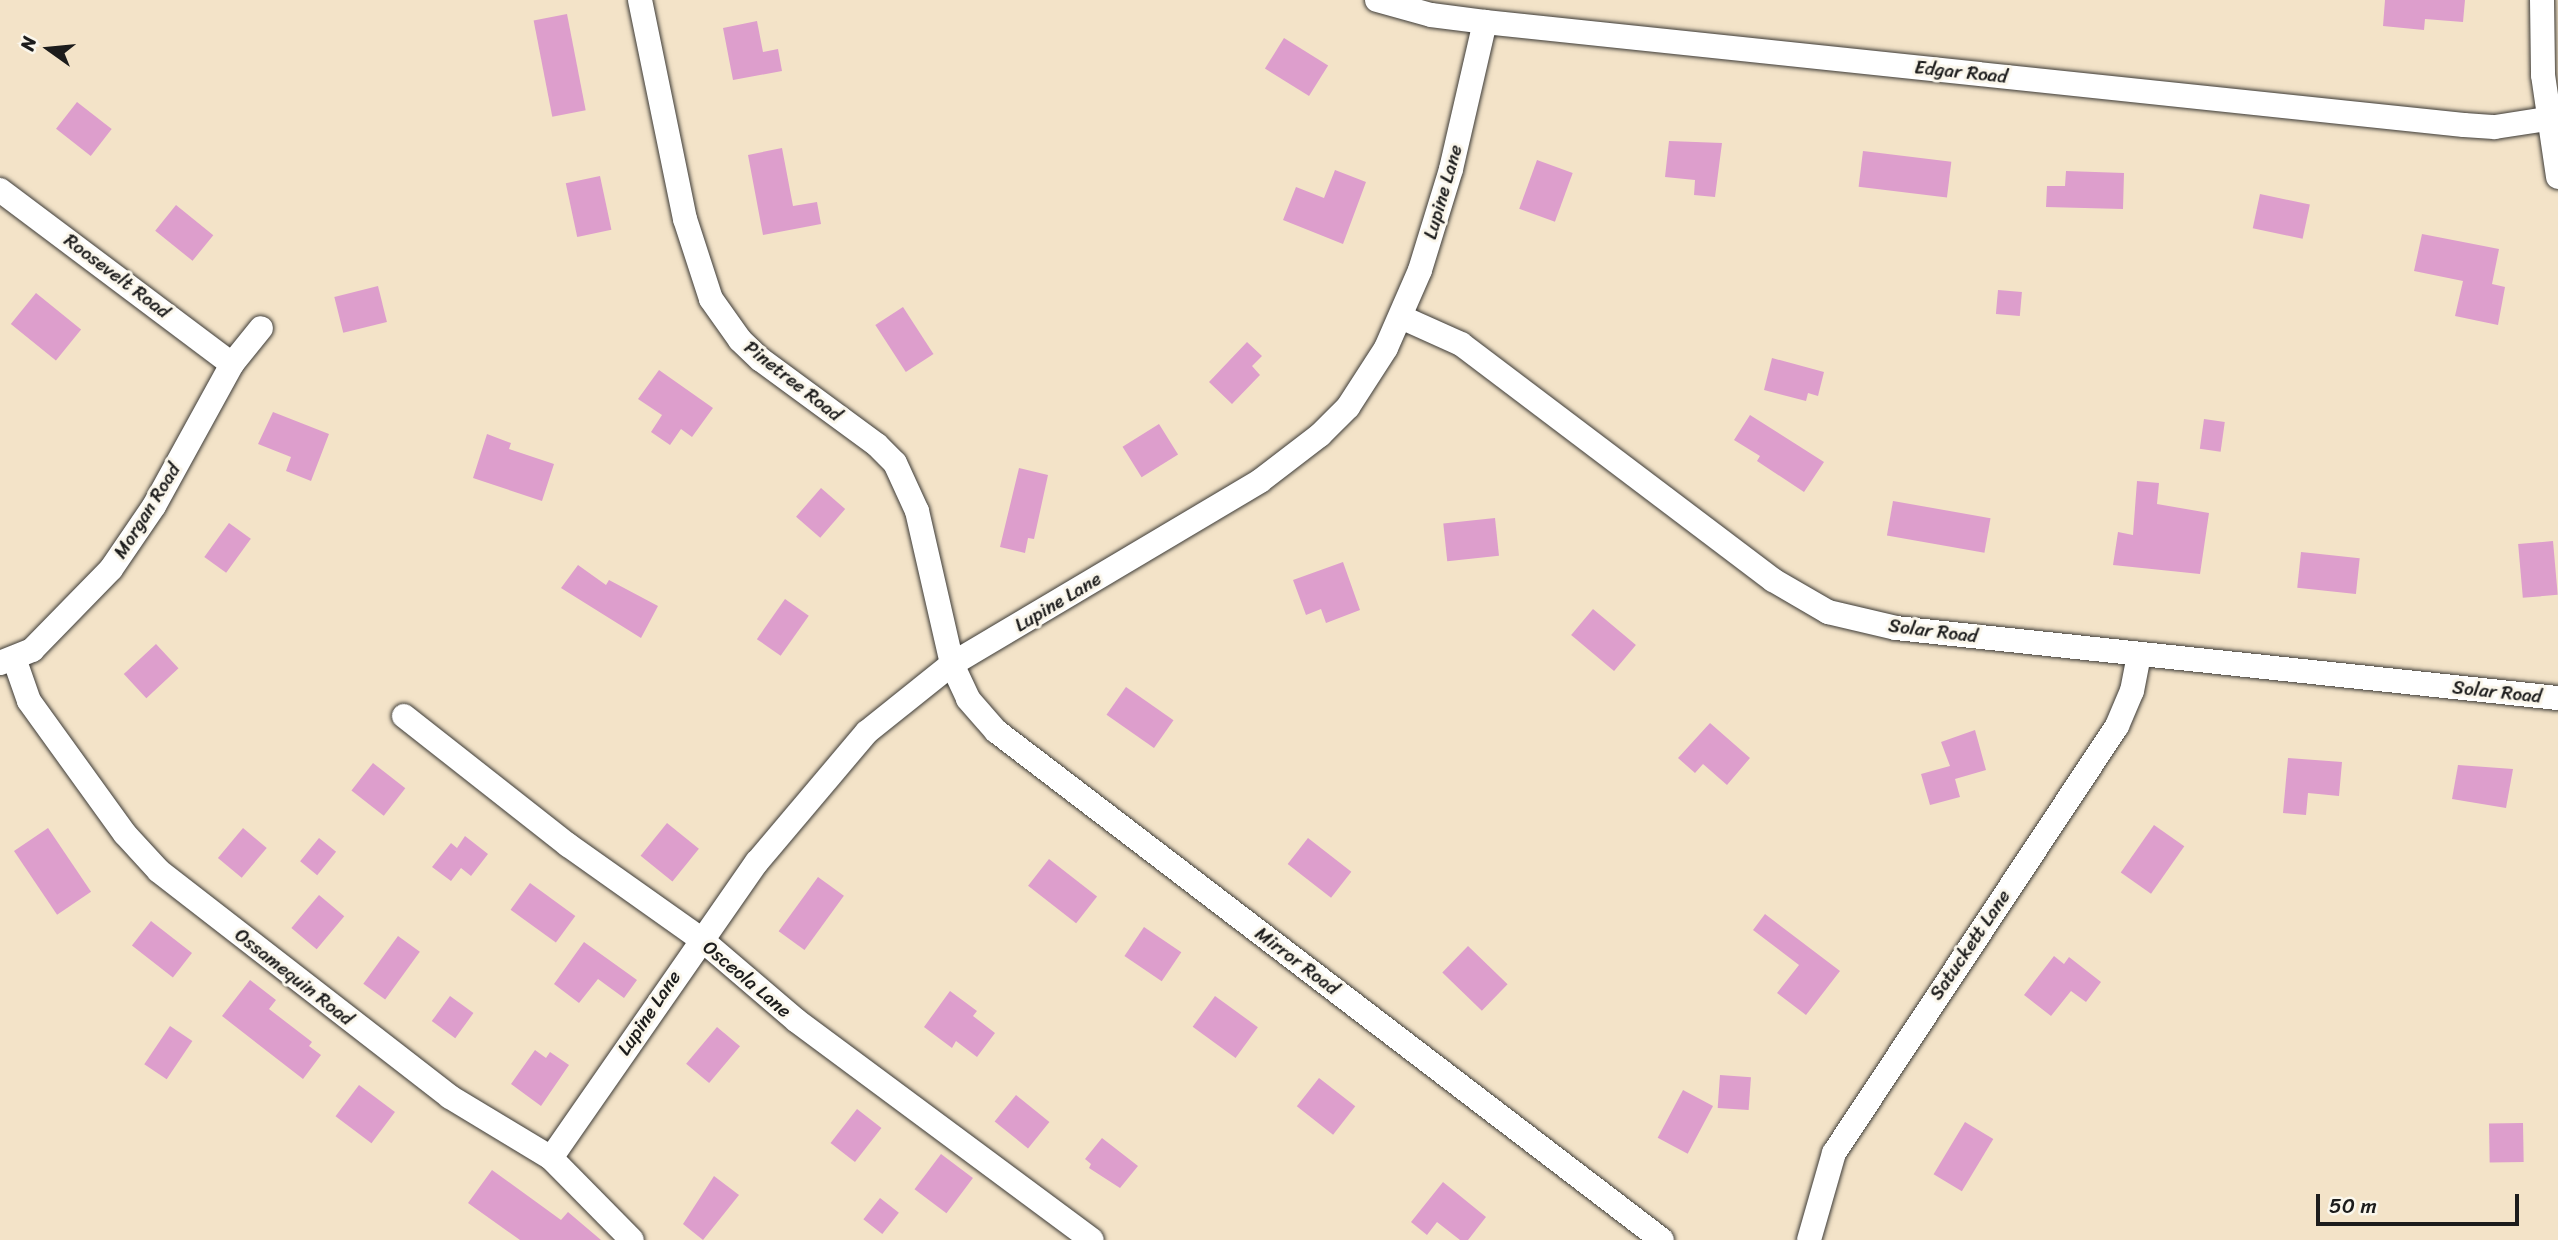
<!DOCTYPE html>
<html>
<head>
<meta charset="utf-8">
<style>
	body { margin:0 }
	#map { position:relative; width:2558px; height:1240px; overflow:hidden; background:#f3e3c8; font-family:Sriracha,sans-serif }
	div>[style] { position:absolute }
	.building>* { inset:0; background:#dd9ecc; transform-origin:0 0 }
	.roads { filter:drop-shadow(0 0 2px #3c3a36) drop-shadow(0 0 2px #3c3a36) }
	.minor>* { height:24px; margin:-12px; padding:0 12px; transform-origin:12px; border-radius:12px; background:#fff }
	span { translate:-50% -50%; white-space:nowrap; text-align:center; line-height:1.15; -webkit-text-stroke:6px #fbf7ec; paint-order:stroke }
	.street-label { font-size:19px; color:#1c1c1c }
	.north { position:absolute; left:14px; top:14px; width:70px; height:70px; -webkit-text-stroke:5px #fbf7ec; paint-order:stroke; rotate:285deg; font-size:19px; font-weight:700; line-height:28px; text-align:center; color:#1c1c1c }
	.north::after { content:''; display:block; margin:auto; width:24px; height:32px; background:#1c1c1c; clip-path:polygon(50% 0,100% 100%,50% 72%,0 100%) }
	.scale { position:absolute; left:2316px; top:1194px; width:203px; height:32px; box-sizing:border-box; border:4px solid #1c1c1c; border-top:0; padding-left:9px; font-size:21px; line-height:24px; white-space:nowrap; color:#1c1c1c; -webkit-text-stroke:5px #fbf7ec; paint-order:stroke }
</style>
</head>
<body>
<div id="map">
	<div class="building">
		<i style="clip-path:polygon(2385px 0,2465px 0,2463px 22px,2425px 19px,2424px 30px,2383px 26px)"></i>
		<i style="left:567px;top:14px;width:98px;height:34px;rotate:79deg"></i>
		<i style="clip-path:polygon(757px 21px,763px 52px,778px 49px,782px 71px,733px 80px,723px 28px)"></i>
		<i style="left:1284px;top:38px;width:52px;height:36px;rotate:32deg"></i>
		<i style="left:77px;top:102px;width:44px;height:34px;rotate:38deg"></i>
		<i style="clip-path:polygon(1669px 141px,1722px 143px,1715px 197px,1694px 195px,1695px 180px,1665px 177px)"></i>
		<i style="clip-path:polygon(782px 148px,793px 206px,817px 202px,821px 224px,763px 235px,748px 155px)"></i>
		<i style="left:1863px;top:151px;width:89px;height:36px;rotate:7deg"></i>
		<i style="left:1537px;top:160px;width:38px;height:52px;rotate:20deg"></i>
		<i style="clip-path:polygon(1335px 170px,1366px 182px,1343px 244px,1283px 220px,1296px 187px,1324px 198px)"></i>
		<i style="clip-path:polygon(2066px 171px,2124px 173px,2123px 209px,2046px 207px,2047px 186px,2065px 186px)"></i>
		<i style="left:600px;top:176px;width:55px;height:35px;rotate:78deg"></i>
		<i style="left:2260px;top:194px;width:51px;height:35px;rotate:12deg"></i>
		<i style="left:176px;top:205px;width:48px;height:33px;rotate:39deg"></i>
		<i style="clip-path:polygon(2422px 234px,2499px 249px,2492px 284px,2505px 287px,2498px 325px,2455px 316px,2463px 281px,2414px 271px)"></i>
		<i style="left:378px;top:286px;width:37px;height:45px;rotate:76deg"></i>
		<i style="left:1998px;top:290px;width:24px;height:24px;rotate:5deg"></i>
		<i style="left:36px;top:293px;width:58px;height:40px;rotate:39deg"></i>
		<i style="left:903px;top:307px;width:56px;height:33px;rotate:57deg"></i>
		<i style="clip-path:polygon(1247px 342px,1262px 356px,1252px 366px,1260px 375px,1232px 404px,1209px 382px)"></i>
		<i style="clip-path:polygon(1772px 358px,1824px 372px,1818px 396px,1808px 393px,1806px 401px,1764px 390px)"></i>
		<i style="clip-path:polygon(659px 370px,713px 408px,692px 437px,681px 429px,670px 445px,651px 432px,662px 415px,638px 399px)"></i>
		<i style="clip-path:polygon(273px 412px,329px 434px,311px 481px,286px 471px,291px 457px,258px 444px)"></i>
		<i style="clip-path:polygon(1750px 415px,1824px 462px,1804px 492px,1757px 461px,1760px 456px,1734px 440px)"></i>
		<i style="left:2204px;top:419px;width:21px;height:30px;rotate:8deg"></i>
		<i style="left:1159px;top:424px;width:36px;height:43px;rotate:58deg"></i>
		<i style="clip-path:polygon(487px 434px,511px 443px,509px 449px,554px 464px,542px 501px,473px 478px)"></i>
		<i style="clip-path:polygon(1019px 468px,1048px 475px,1034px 539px,1028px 538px,1025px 553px,1000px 547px)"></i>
		<i style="clip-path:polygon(2137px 481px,2159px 483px,2157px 504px,2209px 513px,2200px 574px,2113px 565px,2118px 532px,2133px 535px)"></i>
		<i style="left:821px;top:488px;width:32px;height:38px;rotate:41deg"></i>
		<i style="left:1893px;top:501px;width:99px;height:35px;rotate:10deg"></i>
		<i style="left:1495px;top:518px;width:38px;height:52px;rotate:84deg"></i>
		<i style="left:229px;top:523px;width:27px;height:42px;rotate:36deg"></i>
		<i style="left:2553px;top:541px;width:54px;height:35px;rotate:85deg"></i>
		<i style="left:2301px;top:552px;width:59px;height:36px;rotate:6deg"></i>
		<i style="clip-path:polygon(1343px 562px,1360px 610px,1326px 623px,1321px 609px,1306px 615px,1293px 580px)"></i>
		<i style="clip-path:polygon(578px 565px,606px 585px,609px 580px,658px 606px,641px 638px,561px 588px)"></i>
		<i style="left:785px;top:599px;width:29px;height:49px;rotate:35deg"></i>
		<i style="left:1593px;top:609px;width:56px;height:34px;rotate:40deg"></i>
		<i style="left:156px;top:644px;width:33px;height:44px;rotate:47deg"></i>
		<i style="left:1126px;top:687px;width:58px;height:34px;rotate:35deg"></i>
		<i style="clip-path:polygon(1710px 723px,1750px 758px,1727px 785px,1703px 764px,1695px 773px,1678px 758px)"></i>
		<i style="clip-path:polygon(1975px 730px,1986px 770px,1955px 779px,1960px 797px,1930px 805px,1921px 774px,1950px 766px,1941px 742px)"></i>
		<i style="clip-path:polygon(2288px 758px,2342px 762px,2339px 796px,2308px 793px,2306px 815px,2283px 813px)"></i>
		<i style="left:373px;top:763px;width:41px;height:35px;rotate:38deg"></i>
		<i style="clip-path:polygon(2458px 765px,2513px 769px,2506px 808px,2452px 799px)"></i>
		<i style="left:667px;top:823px;width:41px;height:42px;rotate:39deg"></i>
		<i style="left:2154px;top:825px;width:37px;height:58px;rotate:35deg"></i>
		<i style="left:48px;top:828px;width:77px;height:41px;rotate:56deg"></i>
		<i style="left:243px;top:828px;width:31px;height:39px;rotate:40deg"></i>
		<i style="clip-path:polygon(465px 836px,488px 854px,471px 876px,461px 868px,451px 881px,432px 867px,451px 843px,457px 848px)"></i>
		<i style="left:319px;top:838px;width:22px;height:30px;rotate:39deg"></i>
		<i style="left:1308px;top:838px;width:55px;height:33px;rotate:38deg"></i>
		<i style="left:1049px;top:859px;width:61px;height:34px;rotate:38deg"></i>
		<i style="left:818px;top:877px;width:32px;height:67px;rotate:36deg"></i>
		<i style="left:530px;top:883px;width:56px;height:33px;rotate:36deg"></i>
		<i style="left:319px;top:895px;width:33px;height:43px;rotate:40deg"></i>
		<i style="clip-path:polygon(1765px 914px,1840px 971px,1806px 1015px,1777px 993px,1799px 965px,1753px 930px)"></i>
		<i style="left:151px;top:921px;width:52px;height:31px;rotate:38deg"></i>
		<i style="left:1144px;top:927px;width:45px;height:35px;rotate:34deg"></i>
		<i style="left:398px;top:936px;width:27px;height:59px;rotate:36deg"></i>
		<i style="clip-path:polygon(584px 942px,637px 980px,624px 998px,598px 979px,579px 1003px,554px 984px)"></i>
		<i style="left:1468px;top:946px;width:55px;height:37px;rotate:44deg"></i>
		<i style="clip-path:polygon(2054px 956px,2064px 964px,2069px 957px,2101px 982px,2086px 1002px,2071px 991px,2051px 1016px,2024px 995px)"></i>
		<i style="clip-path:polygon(250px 980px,276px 1000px,269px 1009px,312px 1042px,309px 1046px,321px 1055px,303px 1079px,222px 1016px)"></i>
		<i style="clip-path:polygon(950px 991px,977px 1011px,973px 1016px,995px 1033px,977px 1057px,956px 1041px,952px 1048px,924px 1027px)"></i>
		<i style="left:450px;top:996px;width:29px;height:31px;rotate:36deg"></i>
		<i style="left:1215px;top:996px;width:53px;height:38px;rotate:36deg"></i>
		<i style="left:170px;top:1026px;width:27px;height:46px;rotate:34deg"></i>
		<i style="left:717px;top:1027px;width:30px;height:48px;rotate:40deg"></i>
		<i style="clip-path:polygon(535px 1050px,546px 1058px,550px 1052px,569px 1065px,541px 1106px,511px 1084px)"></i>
		<i style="left:1720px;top:1075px;width:31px;height:33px;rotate:4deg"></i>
		<i style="left:1319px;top:1078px;width:46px;height:36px;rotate:38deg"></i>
		<i style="left:359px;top:1085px;width:45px;height:39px;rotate:37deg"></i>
		<i style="left:1683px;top:1090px;width:34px;height:54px;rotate:28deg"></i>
		<i style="left:1016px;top:1095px;width:43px;height:34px;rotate:39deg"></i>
		<i style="left:857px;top:1109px;width:31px;height:43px;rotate:38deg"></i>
		<i style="left:1965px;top:1122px;width:33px;height:61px;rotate:31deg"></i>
		<i style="left:2523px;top:1123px;width:39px;height:34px;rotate:89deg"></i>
		<i style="clip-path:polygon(1102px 1138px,1138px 1166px,1120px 1188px,1089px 1168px,1091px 1164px,1085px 1159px)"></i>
		<i style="left:941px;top:1154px;width:40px;height:44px;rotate:37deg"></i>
		<i style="clip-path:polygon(492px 1170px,561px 1220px,568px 1212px,601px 1240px,520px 1240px,468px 1203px)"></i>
		<i style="clip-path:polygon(714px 1176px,739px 1195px,703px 1240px,683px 1224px)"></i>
		<i style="clip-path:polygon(1443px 1182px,1486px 1217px,1468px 1240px,1460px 1240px,1437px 1222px,1427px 1235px,1411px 1222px)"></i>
		<i style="left:880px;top:1198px;width:24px;height:27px;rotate:38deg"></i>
	</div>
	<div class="roads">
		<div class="minor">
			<i style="left:640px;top:0;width:224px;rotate:78.4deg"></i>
			<i style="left:685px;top:219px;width:84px;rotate:72deg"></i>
			<i style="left:711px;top:299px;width:50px;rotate:54.7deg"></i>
			<i style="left:740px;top:340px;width:28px;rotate:44deg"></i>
			<i style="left:760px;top:359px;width:145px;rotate:36.3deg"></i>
			<i style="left:877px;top:445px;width:25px;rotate:45deg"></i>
			<i style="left:895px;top:463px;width:53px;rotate:65.4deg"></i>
			<i style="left:917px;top:511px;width:157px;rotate:77.1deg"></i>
			<i style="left:952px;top:664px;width:38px;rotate:65deg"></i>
			<i style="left:968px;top:699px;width:43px;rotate:48.8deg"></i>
			<i style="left:996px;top:731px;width:838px;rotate:37.39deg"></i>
			<i style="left:1377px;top:0;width:56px;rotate:15.5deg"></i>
			<i style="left:1431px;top:15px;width:54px;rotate:7.4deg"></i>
			<i style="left:1485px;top:22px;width:984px;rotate:6.01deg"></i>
			<i style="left:2464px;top:125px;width:31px;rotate:4deg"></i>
			<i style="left:2495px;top:127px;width:53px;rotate:-8.7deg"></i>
			<i style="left:2542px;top:0;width:75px;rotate:89.2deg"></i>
			<i style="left:2543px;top:75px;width:103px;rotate:81.6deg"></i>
			<i style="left:0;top:190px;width:290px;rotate:36.9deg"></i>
			<i style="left:1401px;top:317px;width:66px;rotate:24.2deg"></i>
			<i style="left:1461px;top:344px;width:391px;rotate:37.1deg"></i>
			<i style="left:1773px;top:580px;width:64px;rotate:30.2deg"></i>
			<i style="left:1828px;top:612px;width:70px;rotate:13.2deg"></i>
			<i style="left:1896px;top:628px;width:666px;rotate:6.04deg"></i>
			<i style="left:15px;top:661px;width:42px;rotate:70.7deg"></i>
			<i style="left:29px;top:701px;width:164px;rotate:54.2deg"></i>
			<i style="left:125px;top:834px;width:50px;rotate:47.4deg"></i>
			<i style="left:159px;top:871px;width:368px;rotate:37.8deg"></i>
			<i style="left:450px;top:1097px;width:118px;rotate:31.1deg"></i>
			<i style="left:551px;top:1158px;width:115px;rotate:45.4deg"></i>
			<i style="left:0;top:663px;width:35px;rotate:-22deg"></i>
			<i style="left:32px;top:650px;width:113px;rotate:-45.7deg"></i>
			<i style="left:111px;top:569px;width:76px;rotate:-55.7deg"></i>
			<i style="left:154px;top:506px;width:162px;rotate:-61.2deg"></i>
			<i style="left:232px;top:364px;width:46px;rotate:-51.1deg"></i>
			<i style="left:404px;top:716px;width:209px;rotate:38.2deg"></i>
			<i style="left:568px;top:845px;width:163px;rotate:35.3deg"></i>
			<i style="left:701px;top:939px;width:126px;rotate:40.5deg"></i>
			<i style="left:797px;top:1021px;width:367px;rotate:36.6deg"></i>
			<i style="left:551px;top:1158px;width:361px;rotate:-55.2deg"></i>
			<i style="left:757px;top:862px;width:170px;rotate:-49.8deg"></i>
			<i style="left:867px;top:732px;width:109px;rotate:-38.7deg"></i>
			<i style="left:952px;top:664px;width:358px;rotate:-30.7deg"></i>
			<i style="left:1260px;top:481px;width:76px;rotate:-37.5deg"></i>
			<i style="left:1320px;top:435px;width:40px;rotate:-45deg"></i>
			<i style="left:1348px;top:407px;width:70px;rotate:-57.2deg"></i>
			<i style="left:1386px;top:348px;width:85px;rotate:-66.4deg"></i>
			<i style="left:1420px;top:270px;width:106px;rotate:-72.9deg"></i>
			<i style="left:1451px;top:169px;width:151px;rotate:-77deg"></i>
			<i style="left:1809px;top:1240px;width:91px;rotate:-74deg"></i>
			<i style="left:1834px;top:1153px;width:512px;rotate:-56.47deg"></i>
			<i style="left:2117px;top:726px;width:38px;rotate:-67deg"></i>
			<i style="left:2132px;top:691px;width:37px;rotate:-79deg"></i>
		</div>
	</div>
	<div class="street-label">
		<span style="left:1961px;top:72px;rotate:6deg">Edgar Road</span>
		<span style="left:1443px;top:192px;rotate:-74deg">Lupine Lane</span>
		<span style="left:117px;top:276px;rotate:37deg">Roosevelt Road</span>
		<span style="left:793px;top:381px;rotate:38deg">Pinetree Road</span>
		<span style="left:147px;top:511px;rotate:-58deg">Morgan Road</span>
		<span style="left:1058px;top:602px;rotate:-31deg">Lupine Lane</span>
		<span style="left:1933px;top:631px;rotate:7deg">Solar Road</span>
		<span style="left:2497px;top:692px;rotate:6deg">Solar Road</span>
		<span style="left:1970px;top:945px;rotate:-56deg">Satuckett Lane</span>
		<span style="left:1297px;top:961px;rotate:37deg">Mirror Road</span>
		<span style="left:294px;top:977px;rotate:38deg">Ossamequin Road</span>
		<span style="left:747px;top:979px;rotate:40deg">Osceola Lane</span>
		<span style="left:649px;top:1013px;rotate:-56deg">Lupine Lane</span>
	</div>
	<div class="north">N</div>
	<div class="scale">50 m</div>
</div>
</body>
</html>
